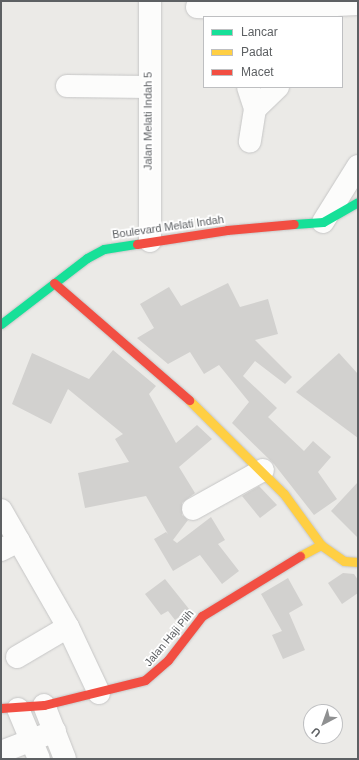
<!DOCTYPE html>
<html>
<head>
<meta charset="utf-8">
<style>
	body { margin:0 }
	#map { position:relative; width:359px; height:760px; overflow:hidden; background:#ebeae7; font-family:Helvetica,sans-serif }
	div>[style] { position:absolute }
	.building>* { inset:0; background:#d2d1cf }
	.roads { filter:drop-shadow(0 0 1px #c6c6c6) drop-shadow(0 0 1px #c6c6c6) }
	.street>* { height:22px; margin:-11px; padding:0 11px; transform-origin:11px; border-radius:11px; background:#fcfcfb }
	.fast>* { height:9px; margin:-4.5px; padding:0 4.5px; transform-origin:4.5px; border-radius:4.5px; background:#16e098 }
	.slow>* { height:9px; margin:-4.5px; padding:0 4.5px; transform-origin:4.5px; border-radius:4.5px; background:#ffcf43 }
	.jam>* { height:9px; margin:-4.5px; padding:0 4.5px; transform-origin:4.5px; border-radius:4.5px; background:#f24e42 }
	span { translate:-50% -50%; white-space:nowrap; text-align:center; line-height:1.15; -webkit-text-stroke:3.5px #fff; paint-order:stroke }
	.street-label { font-size:11px; color:#5d6063 }
	.frame { position:absolute; inset:0; border:2px solid #5d6063; pointer-events:none }
	.legend { position:absolute; left:203px; top:16px; width:140px; height:72px; box-sizing:border-box; background:#fff; border:1px solid #bebfc1; margin:0; padding:5px 7px; list-style:none; font-size:12px; color:#5d6063 }
	.legend li { display:flex; align-items:center; gap:8px; height:20px }
	.legend b { width:20px; border:1px solid #bebfc1 }
	.north { position:absolute; left:303px; top:704px; width:40px; height:40px; box-sizing:border-box; background:#fff; border:1px solid #bebfc1; border-radius:50%; rotate:221deg; font-size:11px; font-weight:700; line-height:16px; text-align:center; color:#5d6063 }
	.north::after { content:''; display:block; margin:auto; width:14px; height:18px; background:#8f9091; clip-path:polygon(50% 0,100% 100%,50% 72%,0 100%) }
</style>
</head>
<body>
<div id="map">
	<div class="building">
		<i style="clip-path:polygon(228px 283px,240px 307px,268px 299px,278px 334px,255px 340px,292px 377px,285px 384px,255px 361px,243px 376px,277px 408px,268px 417px,304px 451px,313px 441px,331px 457px,318px 472px,337px 499px,314px 515px,274px 464px,232px 423px,249px 402px,219px 365px,204px 374px,190px 352px,168px 364px,137px 338px,154px 328px,140px 304px,169px 287px,181px 306px)"></i>
		<i style="clip-path:polygon(113px 350px,156px 386px,149px 394px,176px 443px,197px 425px,212px 439px,179px 467px,195px 493px,182px 503px,182px 515px,188px 520px,173px 540px,177px 543px,211px 517px,225px 540px,218px 544px,239px 571px,222px 584px,200px 555px,173px 571px,154px 539px,166px 532px,168px 534px,146px 496px,85px 508px,78px 473px,129px 462px,115px 439px,123px 434px,68px 389px,51px 424px,12px 404px,32px 353px,89px 379px)"></i>
		<i style="clip-path:polygon(339px 353px,358px 374px,358px 438px,296px 392px)"></i>
		<i style="clip-path:polygon(358px 482px,358px 538px,331px 511px)"></i>
		<i style="clip-path:polygon(259px 486px,277px 505px,260px 518px,242px 496px)"></i>
		<i style="clip-path:polygon(343px 573px,354px 574px,358px 580px,358px 593px,342px 604px,328px 583px)"></i>
		<i style="clip-path:polygon(288px 578px,303px 605px,289px 613px,305px 650px,283px 659px,272px 635px,282px 631px,261px 594px)"></i>
		<i style="clip-path:polygon(165px 579px,189px 609px,175px 620px,168px 611px,161px 615px,145px 594px)"></i>
	</div>
	<div class="roads">
		<div class="street">
			<i style="left:197px;top:7px;width:53px;rotate:2.2deg"></i>
			<i style="left:250px;top:9px;width:108px;rotate:-2.7deg"></i>
			<i style="left:67px;top:86px;width:81px;rotate:0.7deg"></i>
			<i style="left:248px;top:87px;width:23px;rotate:72deg"></i>
			<i style="left:255px;top:109px;width:33px;rotate:99deg"></i>
			<i style="left:255px;top:109px;width:32px;rotate:-44deg"></i>
			<i style="left:323px;top:222px;width:66px;rotate:-58deg"></i>
			<i style="left:150px;top:241px;width:240px;rotate:-90deg"></i>
			<i style="left:193px;top:509px;width:80px;rotate:-29.1deg"></i>
			<i style="left:1px;top:510px;width:135px;rotate:60.2deg"></i>
			<i style="left:68px;top:627px;width:73px;rotate:64.8deg"></i>
			<i style="left:1px;top:550px;width:20px;rotate:-27deg"></i>
			<i style="left:17px;top:657px;width:59px;rotate:-30.5deg"></i>
			<i style="left:44px;top:705px;width:58px;rotate:68.7deg"></i>
			<i style="left:18px;top:709px;width:54px;rotate:67.2deg"></i>
			<i style="left:1px;top:752px;width:58px;rotate:-21.3deg"></i>
		</div>
		<div class="fast">
			<i style="left:294px;top:224px;width:29px;rotate:-4deg"></i>
			<i style="left:323px;top:222px;width:40px;rotate:-29.7deg"></i>
			<i style="left:1px;top:324px;width:108px;rotate:-37.5deg"></i>
			<i style="left:87px;top:258px;width:19px;rotate:-28deg"></i>
			<i style="left:104px;top:249px;width:33px;rotate:-9deg"></i>
		</div>
		<div class="slow">
			<i style="left:189px;top:400px;width:134px;rotate:44.7deg"></i>
			<i style="left:284px;top:494px;width:63px;rotate:54deg"></i>
			<i style="left:300px;top:556px;width:24px;rotate:-28deg"></i>
			<i style="left:321px;top:545px;width:28px;rotate:35deg"></i>
			<i style="left:344px;top:561px;width:14px;rotate:4deg"></i>
		</div>
		<div class="jam">
			<i style="left:137px;top:244px;width:91px;rotate:-8.8deg"></i>
			<i style="left:227px;top:230px;width:67px;rotate:-5.1deg"></i>
			<i style="left:54px;top:283px;width:179px;rotate:40.9deg"></i>
			<i style="left:1px;top:708px;width:43px;rotate:-4deg"></i>
			<i style="left:44px;top:705px;width:104px;rotate:-13.9deg"></i>
			<i style="left:145px;top:680px;width:30px;rotate:-41deg"></i>
			<i style="left:168px;top:660px;width:56px;rotate:-52.3deg"></i>
			<i style="left:202px;top:616px;width:115px;rotate:-31.5deg"></i>
		</div>
	</div>
	<div class="street-label">
		<span style="left:148px;top:121px;rotate:-90deg">Jalan Melati Indah 5</span>
		<span style="left:168px;top:227px;rotate:-8deg">Boulevard Melati Indah</span>
		<span style="left:169px;top:638px;rotate:-50deg">Jalan Haji Piih</span>
	</div>
	<div class="frame"></div>
	<ul class="legend">
	<li><b style="height:5px;background:#16e098"></b>Lancar</li>
	<li><b style="height:5px;background:#ffcf43"></b>Padat</li>
	<li><b style="height:5px;background:#f24e42"></b>Macet</li>
	</ul>
	<div class="north">U</div>
</div>
</body>
</html>
